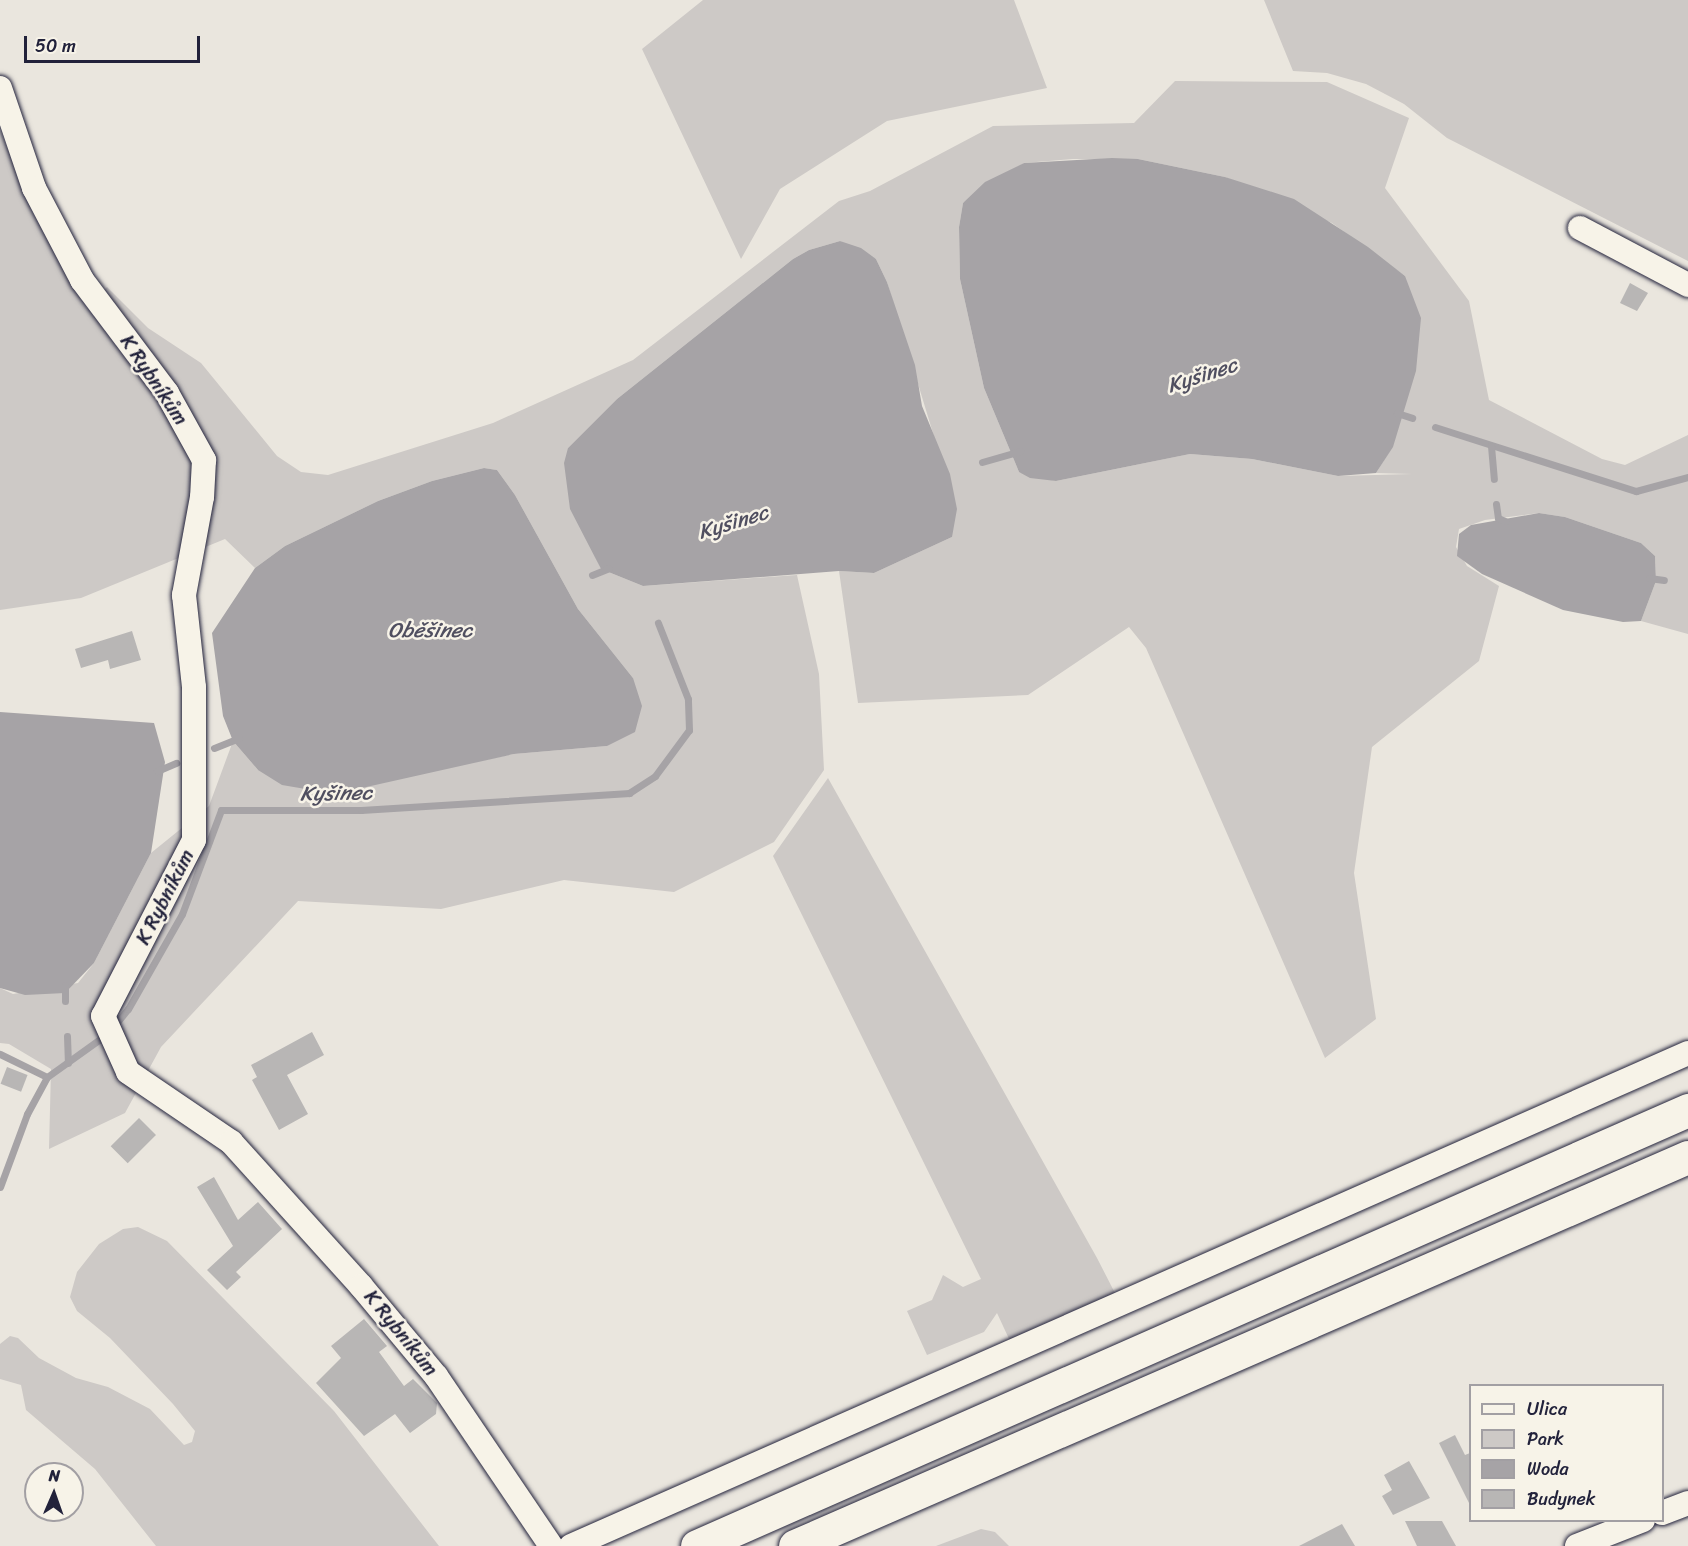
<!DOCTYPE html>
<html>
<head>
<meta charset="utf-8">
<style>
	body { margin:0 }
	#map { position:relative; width:1688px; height:1546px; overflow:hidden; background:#eae6de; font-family:Sriracha,sans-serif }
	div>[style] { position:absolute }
	.green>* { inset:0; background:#cdc9c6 }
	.water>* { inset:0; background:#a6a3a6 }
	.stream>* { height:7px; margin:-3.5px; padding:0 3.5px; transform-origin:3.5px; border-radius:3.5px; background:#a6a3a6 }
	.building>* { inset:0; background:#b8b6b5; transform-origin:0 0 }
	.roads { filter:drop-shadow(0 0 2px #22223b) drop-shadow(0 0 2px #22223b) }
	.street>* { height:24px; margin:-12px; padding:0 12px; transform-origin:12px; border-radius:12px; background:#f7f3e8 }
	.highway>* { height:33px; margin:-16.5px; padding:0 16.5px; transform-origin:16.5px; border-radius:16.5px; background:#f7f3e8 }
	span { translate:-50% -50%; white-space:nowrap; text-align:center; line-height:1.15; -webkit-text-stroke:5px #f7f3e8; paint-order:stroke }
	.street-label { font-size:20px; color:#22223b }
	.water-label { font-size:21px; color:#504f60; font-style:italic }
	.legend { position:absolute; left:1469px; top:1384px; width:195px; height:138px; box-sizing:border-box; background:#f7f3e8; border:2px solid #a29fa3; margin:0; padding:8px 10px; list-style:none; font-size:18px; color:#22223b }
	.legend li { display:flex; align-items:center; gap:12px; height:30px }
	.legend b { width:30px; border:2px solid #a29fa3 }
	.north { position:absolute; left:24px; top:1462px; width:60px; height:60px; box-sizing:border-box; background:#f7f3e8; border:2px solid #a29fa3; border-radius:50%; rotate:2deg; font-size:16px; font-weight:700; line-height:24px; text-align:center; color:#22223b }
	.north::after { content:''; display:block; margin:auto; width:21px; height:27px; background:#22223b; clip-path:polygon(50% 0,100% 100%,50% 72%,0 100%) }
	.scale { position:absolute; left:24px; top:36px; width:176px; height:27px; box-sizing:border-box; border:3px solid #22223b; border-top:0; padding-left:8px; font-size:18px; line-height:21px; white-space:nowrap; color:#22223b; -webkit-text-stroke:4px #f7f3e8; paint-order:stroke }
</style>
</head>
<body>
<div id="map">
	<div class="green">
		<i style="clip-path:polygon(703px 0,1014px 0,1047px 88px,887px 121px,780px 189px,741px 259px,642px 49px)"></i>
		<i style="clip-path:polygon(1264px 0,1688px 0,1688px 261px,1447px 138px,1404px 104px,1366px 84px,1327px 73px,1293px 71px)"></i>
		<i style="clip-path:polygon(evenodd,1175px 81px,1327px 82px,1409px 118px,1385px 188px,1469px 301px,1489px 400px,1602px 459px,1625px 465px,1688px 435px,1688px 634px,1641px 621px,1656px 581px,1655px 556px,1641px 543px,1565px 517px,1539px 513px,1485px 520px,1459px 529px,1456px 547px,1467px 566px,1499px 586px,1479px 661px,1372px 747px,1354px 873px,1376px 1019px,1325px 1058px,1146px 648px,1129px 627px,1028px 695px,858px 703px,839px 571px,874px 573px,952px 537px,936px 443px,887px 282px,876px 259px,840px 241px,809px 250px,793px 259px,617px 399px,568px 448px,591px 548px,601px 569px,643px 586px,797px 575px,819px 674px,824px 770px,774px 842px,674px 892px,564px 880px,441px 909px,298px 901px,161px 1047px,125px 1113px,49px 1149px,51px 1069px,9px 1044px,0 1043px,0 988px,13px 994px,78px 983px,94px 963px,151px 853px,209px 806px,233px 741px,258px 770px,460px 765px,514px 754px,607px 746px,633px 678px,578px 609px,515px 495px,497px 470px,484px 468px,432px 481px,378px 501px,285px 546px,255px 568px,225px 539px,81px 598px,0 610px,0 130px,34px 215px,87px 308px,107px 287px,148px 328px,201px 363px,277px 456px,301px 472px,328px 475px,493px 423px,633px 360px,839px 201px,870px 191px,993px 126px,1134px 123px,1175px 81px,1073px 159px,1138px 159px,1225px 177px,1332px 223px,1405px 276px,1391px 449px,1376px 473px,1412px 474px,1338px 476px,1252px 459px,1190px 454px,1056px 481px,1019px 472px,984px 388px,960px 279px,959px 227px,963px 203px,1024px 163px,1073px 159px)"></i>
		<i style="clip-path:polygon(828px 778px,1097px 1258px,1116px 1295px,1010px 1341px,997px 1313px,984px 1332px,927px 1355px,907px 1311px,932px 1300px,943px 1275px,963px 1287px,981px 1279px,773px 856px)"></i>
		<i style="clip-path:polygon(138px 1227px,167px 1241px,334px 1411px,439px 1546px,156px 1546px,95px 1469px,26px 1410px,21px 1385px,0 1379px,0 1344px,10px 1336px,18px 1338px,39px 1358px,76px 1378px,108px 1387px,150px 1409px,184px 1445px,192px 1442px,195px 1431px,173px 1404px,110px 1338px,77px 1311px,70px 1297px,77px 1272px,99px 1244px,123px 1229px)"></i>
		<i style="clip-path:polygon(981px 1529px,995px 1532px,1009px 1546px,936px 1546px)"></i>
	</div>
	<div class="water">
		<i style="clip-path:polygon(1112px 158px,1138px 159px,1225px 177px,1294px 199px,1368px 247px,1405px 276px,1421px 318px,1416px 371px,1393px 447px,1376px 473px,1338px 476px,1252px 459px,1190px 454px,1056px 481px,1030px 478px,1019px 472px,984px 388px,960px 279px,959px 227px,963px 203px,985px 182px,1024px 163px)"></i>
		<i style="clip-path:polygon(840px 241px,861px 248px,876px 259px,887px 282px,915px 365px,922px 406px,950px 474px,957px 509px,952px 537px,874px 573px,839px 571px,643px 586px,601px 569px,570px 509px,564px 463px,568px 448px,617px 399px,793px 259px,809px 250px)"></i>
		<i style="clip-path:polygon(484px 468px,497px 470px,515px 495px,578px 609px,633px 678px,642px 706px,635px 732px,607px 746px,514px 754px,335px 794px,282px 785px,258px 770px,233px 741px,223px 716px,212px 633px,255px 568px,285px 546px,378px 501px,432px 481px)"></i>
		<i style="clip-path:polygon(1539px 513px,1565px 517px,1641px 543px,1655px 556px,1656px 581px,1641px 621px,1623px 622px,1563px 610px,1482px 574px,1457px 556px,1459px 534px,1471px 525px)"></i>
		<i style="clip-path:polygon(0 712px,154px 723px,165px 762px,151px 853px,94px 963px,65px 993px,25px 995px,0 988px)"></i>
	</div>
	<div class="stream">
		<i style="left:1397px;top:413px;width:16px;rotate:18deg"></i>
		<i style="left:1435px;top:427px;width:211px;rotate:17.7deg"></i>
		<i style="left:1636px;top:491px;width:54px;rotate:-15.1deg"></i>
		<i style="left:1491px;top:446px;width:33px;rotate:85deg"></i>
		<i style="left:982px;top:462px;width:40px;rotate:-16deg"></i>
		<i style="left:1496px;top:504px;width:14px;rotate:82deg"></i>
		<i style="left:1498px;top:518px;width:8px;rotate:23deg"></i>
		<i style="left:592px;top:575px;width:18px;rotate:-22deg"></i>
		<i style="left:1649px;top:578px;width:15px;rotate:8deg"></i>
		<i style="left:214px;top:748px;width:27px;rotate:-22deg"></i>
		<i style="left:157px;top:771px;width:21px;rotate:-23deg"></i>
		<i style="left:65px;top:985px;width:16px;rotate:90deg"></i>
		<i style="left:114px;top:1026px;width:22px;rotate:-51deg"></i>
		<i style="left:128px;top:1009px;width:109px;rotate:-60.4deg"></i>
		<i style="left:182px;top:914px;width:111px;rotate:-69.4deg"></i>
		<i style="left:221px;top:810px;width:140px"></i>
		<i style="left:361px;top:810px;width:269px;rotate:-3.6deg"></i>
		<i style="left:629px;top:793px;width:31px;rotate:-33deg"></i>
		<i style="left:655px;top:776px;width:57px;rotate:-53.5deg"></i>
		<i style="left:689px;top:730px;width:31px;rotate:-92deg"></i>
		<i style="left:688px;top:699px;width:82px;rotate:-111.5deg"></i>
		<i style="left:67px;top:1036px;width:27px;rotate:88deg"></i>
		<i style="left:0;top:1054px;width:52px;rotate:26.1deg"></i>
		<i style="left:47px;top:1077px;width:74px;rotate:-35.6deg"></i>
		<i style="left:0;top:1187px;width:78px;rotate:-69.7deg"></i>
		<i style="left:27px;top:1114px;width:42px;rotate:-61.6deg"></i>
	</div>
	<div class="building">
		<i style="clip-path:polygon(1630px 283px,1648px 293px,1637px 311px,1620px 303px)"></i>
		<i style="clip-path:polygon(132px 631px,141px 660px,110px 669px,108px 660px,81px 668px,75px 649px)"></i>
		<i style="clip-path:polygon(312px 1032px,324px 1055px,287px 1075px,308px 1114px,279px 1130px,252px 1080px,257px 1077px,251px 1065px)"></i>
		<i style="left:7px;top:1067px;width:22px;height:18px;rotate:21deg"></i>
		<i style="left:139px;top:1118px;width:24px;height:40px;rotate:45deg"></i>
		<i style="clip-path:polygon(214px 1177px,238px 1220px,258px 1202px,282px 1229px,236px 1272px,241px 1277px,227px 1290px,207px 1270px,233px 1246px,197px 1187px)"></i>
		<i style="clip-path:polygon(364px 1319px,387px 1346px,379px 1352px,404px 1386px,413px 1379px,437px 1403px,436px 1414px,410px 1433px,395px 1414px,364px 1436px,316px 1383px,341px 1358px,331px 1346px)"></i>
		<i style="clip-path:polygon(1455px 1435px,1465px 1455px,1470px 1453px,1470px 1505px,1439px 1443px)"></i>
		<i style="clip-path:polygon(1409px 1461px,1430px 1498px,1393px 1515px,1382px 1496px,1392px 1490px,1384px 1475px)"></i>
		<i style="clip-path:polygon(1405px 1521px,1442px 1521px,1456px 1546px,1417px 1546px)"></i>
		<i style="clip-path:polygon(1342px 1524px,1355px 1546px,1299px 1546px)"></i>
	</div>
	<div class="roads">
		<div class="street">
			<i style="left:0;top:88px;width:106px;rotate:71.2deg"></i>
			<i style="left:34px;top:188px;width:104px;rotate:62.4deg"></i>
			<i style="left:82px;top:280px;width:141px;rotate:53deg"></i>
			<i style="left:167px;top:393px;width:77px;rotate:61.1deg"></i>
			<i style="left:204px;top:460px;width:37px;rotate:93deg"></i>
			<i style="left:202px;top:497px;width:100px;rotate:100.4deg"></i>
			<i style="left:184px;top:595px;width:93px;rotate:83.8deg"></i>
			<i style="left:194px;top:687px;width:153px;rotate:90deg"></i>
			<i style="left:194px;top:840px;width:198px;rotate:117.3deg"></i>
			<i style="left:103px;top:1016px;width:61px;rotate:65.9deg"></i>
			<i style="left:128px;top:1072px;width:125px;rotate:34.2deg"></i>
			<i style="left:231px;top:1142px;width:194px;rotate:47.9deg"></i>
			<i style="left:361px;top:1286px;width:117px;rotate:50.2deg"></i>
			<i style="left:436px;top:1376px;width:205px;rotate:55.9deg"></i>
			<i style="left:1580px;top:228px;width:122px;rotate:27.8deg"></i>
			<i style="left:1662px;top:1513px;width:28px;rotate:-21deg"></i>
			<i style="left:571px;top:1546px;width:1221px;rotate:-23.81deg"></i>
			<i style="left:1577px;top:1546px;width:71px;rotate:-21.5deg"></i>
		</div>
		<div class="highway">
			<i style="left:697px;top:1546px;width:1083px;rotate:-23.75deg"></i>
			<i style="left:795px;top:1546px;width:974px;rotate:-23.54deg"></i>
		</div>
	</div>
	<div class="street-label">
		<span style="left:154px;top:380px;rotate:56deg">K Rybníkům</span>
		<span style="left:165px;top:897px;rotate:-63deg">K Rybníkům</span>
		<span style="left:401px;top:1333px;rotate:51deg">K Rybníkům</span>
	</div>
	<div class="water-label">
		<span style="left:1202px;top:375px;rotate:-18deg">Kyšinec</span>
		<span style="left:733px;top:522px;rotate:-17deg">Kyšinec</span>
		<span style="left:430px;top:630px">Oběšinec</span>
		<span style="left:336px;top:793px;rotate:-1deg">Kyšinec</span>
	</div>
	<ul class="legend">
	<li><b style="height:8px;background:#f7f3e8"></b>Ulica</li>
	<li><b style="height:16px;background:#cdc9c6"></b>Park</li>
	<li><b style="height:16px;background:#a6a3a6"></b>Woda</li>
	<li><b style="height:16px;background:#b8b6b5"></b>Budynek</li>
	</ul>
	<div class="north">N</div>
	<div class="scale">50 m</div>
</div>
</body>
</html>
